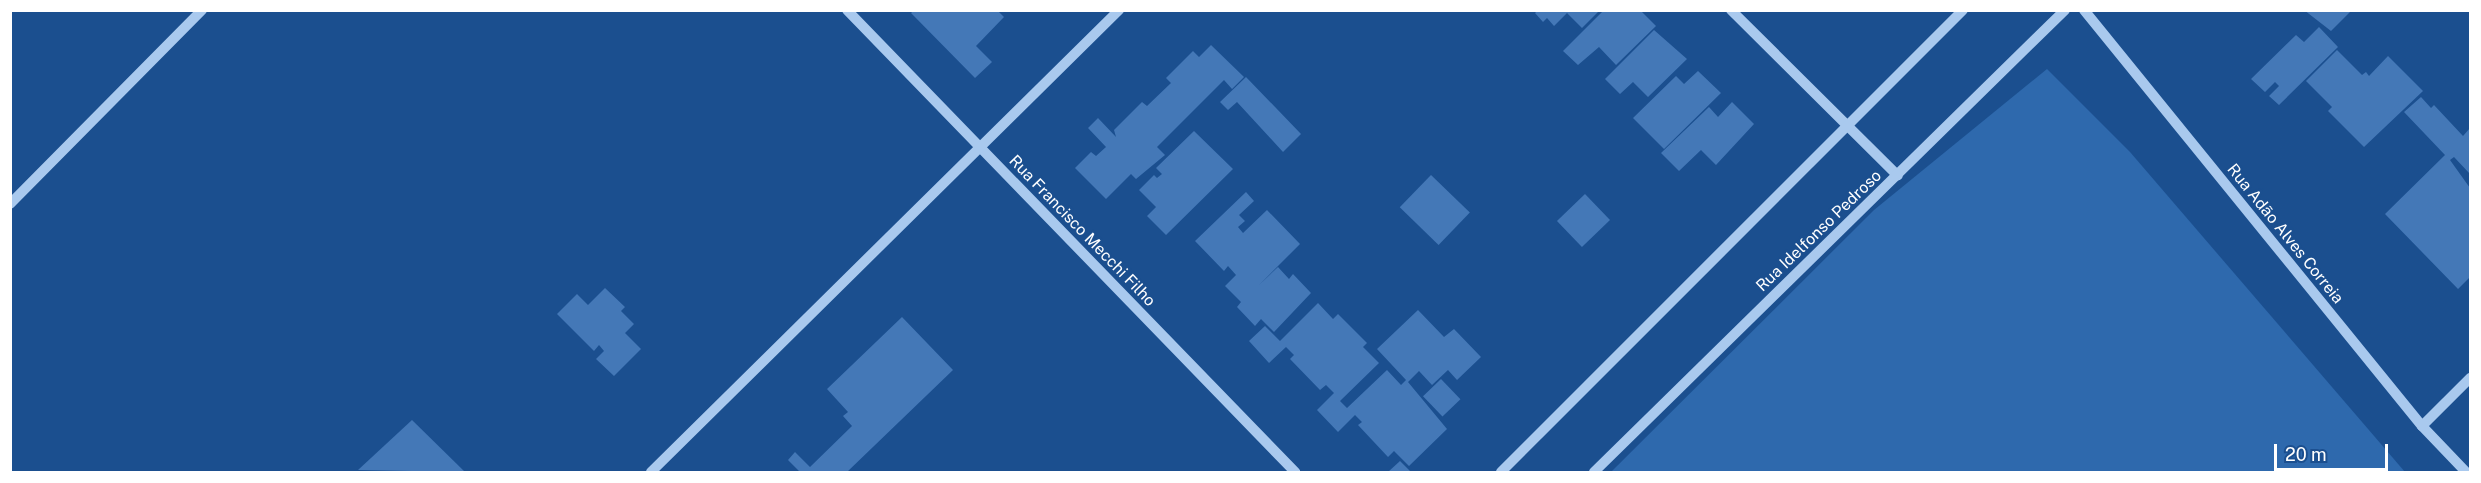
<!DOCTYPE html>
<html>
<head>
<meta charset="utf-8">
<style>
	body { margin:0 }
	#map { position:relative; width:2481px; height:483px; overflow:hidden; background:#1b4f8f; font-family:"Public Sans",sans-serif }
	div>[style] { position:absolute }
	.green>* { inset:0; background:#2e69ad }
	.building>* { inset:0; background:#4478b7; transform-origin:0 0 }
	.minor>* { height:10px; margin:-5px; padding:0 5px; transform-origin:5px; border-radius:5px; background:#a9c9ee }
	span { translate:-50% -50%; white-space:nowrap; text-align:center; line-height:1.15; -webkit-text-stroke:4.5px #1b4f8f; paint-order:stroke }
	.street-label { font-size:16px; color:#fff }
	.frame { position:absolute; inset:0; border:12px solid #fff; pointer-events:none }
	.scale { position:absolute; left:2274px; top:444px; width:114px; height:27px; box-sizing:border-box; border:3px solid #fff; border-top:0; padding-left:8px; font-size:18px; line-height:21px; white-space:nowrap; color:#fff; -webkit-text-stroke:4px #1b4f8f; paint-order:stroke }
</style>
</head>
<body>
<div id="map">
	<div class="green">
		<i style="clip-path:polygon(2047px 69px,2130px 152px,2405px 472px,1611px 472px,1874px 210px)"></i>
	</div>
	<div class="building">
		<i style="clip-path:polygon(914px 10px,997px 10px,1004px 17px,976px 46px,992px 62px,975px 78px,911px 13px)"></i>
		<i style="clip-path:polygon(1538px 10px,1600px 10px,1582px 28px,1567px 13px,1554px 26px,1547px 18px,1543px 22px,1535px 13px)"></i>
		<i style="clip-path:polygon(1604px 10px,1640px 10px,1656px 26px,1616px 65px,1599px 47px,1578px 65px,1563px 51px)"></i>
		<i style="clip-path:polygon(2304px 10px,2352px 10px,2331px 31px)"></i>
		<i style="clip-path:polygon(2319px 27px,2338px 47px,2279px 105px,2269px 96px,2279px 86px,2275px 82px,2265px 92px,2251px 79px,2296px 35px,2304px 42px)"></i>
		<i style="clip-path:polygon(1654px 30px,1687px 59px,1648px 97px,1633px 82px,1620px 94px,1605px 79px)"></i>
		<i style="clip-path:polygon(1211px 45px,1244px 77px,1232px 89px,1224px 80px,1157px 147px,1165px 155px,1136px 179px,1131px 174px,1106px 199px,1075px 168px,1091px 152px,1096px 156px,1106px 147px,1088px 128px,1098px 118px,1116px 137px,1114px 130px,1142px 102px,1147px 106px,1171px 83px,1166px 78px,1193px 51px,1199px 57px)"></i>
		<i style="clip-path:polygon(2337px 50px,2362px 75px,2366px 72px,2369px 76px,2388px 56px,2423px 91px,2364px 147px,2328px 111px,2332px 107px,2306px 81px)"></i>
		<i style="clip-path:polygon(1698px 71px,1721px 93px,1664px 149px,1633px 118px,1676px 76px,1684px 84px)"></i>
		<i style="clip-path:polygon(1246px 77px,1301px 134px,1283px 152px,1237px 102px,1228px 110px,1220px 102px)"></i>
		<i style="clip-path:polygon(2421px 97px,2431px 108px,2434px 105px,2463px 136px,2470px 128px,2470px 174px,2454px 157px,2450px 160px,2470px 188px,2470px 277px,2458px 289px,2385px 214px,2445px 155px,2404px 112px)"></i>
		<i style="clip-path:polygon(1732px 102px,1754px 124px,1716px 165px,1701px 150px,1679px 171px,1661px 153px,1709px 107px,1718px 117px)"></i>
		<i style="clip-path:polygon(1194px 131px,1233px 169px,1166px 235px,1147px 216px,1156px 207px,1139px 190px,1154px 175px,1157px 178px,1162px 174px,1156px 168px)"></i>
		<i style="left:1431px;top:175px;width:54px;height:45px;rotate:44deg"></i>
		<i style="clip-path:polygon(1246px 192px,1254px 201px,1239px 215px,1245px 221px,1238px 227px,1243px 233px,1267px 210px,1300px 244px,1258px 286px,1278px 267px,1289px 279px,1293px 274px,1311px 293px,1274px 332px,1261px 319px,1255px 326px,1237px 307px,1241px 302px,1225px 286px,1236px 275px,1228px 266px,1224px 271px,1195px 241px)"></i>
		<i style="left:1585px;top:194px;width:36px;height:39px;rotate:46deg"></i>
		<i style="clip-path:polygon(605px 288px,625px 307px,621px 311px,634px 324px,625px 333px,641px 349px,614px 376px,596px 359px,604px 351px,599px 345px,594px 351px,557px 314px,577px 294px,588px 305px)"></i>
		<i style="clip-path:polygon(1318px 303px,1333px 319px,1338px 314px,1367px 343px,1363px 347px,1379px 363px,1340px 401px,1347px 408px,1387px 370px,1401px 385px,1406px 380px,1377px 349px,1418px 310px,1444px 337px,1454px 329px,1481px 357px,1457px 380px,1448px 370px,1432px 385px,1419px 371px,1408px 382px,1447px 429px,1409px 466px,1394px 451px,1388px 457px,1358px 425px,1362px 422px,1355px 415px,1338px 432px,1317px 410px,1334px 393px,1326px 385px,1320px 390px,1290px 359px,1294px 355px,1286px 347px,1269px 363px,1249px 341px,1265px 326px,1280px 341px)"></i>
		<i style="clip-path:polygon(902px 317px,953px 370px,847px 472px,800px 472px,788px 460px,795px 452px,810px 467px,852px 426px,843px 416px,848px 412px,827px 389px)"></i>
		<i style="left:1441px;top:379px;width:28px;height:25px;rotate:46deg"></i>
		<i style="clip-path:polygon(412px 420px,465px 472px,358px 470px)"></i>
		<i style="clip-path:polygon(1400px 461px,1411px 472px,1388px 472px)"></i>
	</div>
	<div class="minor">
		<i style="left:847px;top:10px;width:644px;rotate:45.88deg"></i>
		<i style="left:1731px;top:10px;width:235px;rotate:44.8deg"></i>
		<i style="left:2084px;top:10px;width:536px;rotate:50.91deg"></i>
		<i style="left:2422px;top:426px;width:64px;rotate:46.3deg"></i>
		<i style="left:10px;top:204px;width:273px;rotate:-45.3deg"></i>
		<i style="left:2422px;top:426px;width:68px;rotate:-45deg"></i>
		<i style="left:651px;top:472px;width:658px;rotate:-44.63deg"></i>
		<i style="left:1501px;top:472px;width:653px;rotate:-45deg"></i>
		<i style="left:1594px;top:472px;width:660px;rotate:-44.45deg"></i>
	</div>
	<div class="street-label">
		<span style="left:1082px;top:231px;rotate:46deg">Rua Francisco Mecchi Filho</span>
		<span style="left:1819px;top:231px;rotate:-44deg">Rua Idelfonso Pedroso</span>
		<span style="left:2285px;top:234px;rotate:51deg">Rua Adão Alves Correia</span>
	</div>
	<div class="frame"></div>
	<div class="scale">20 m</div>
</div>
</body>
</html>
